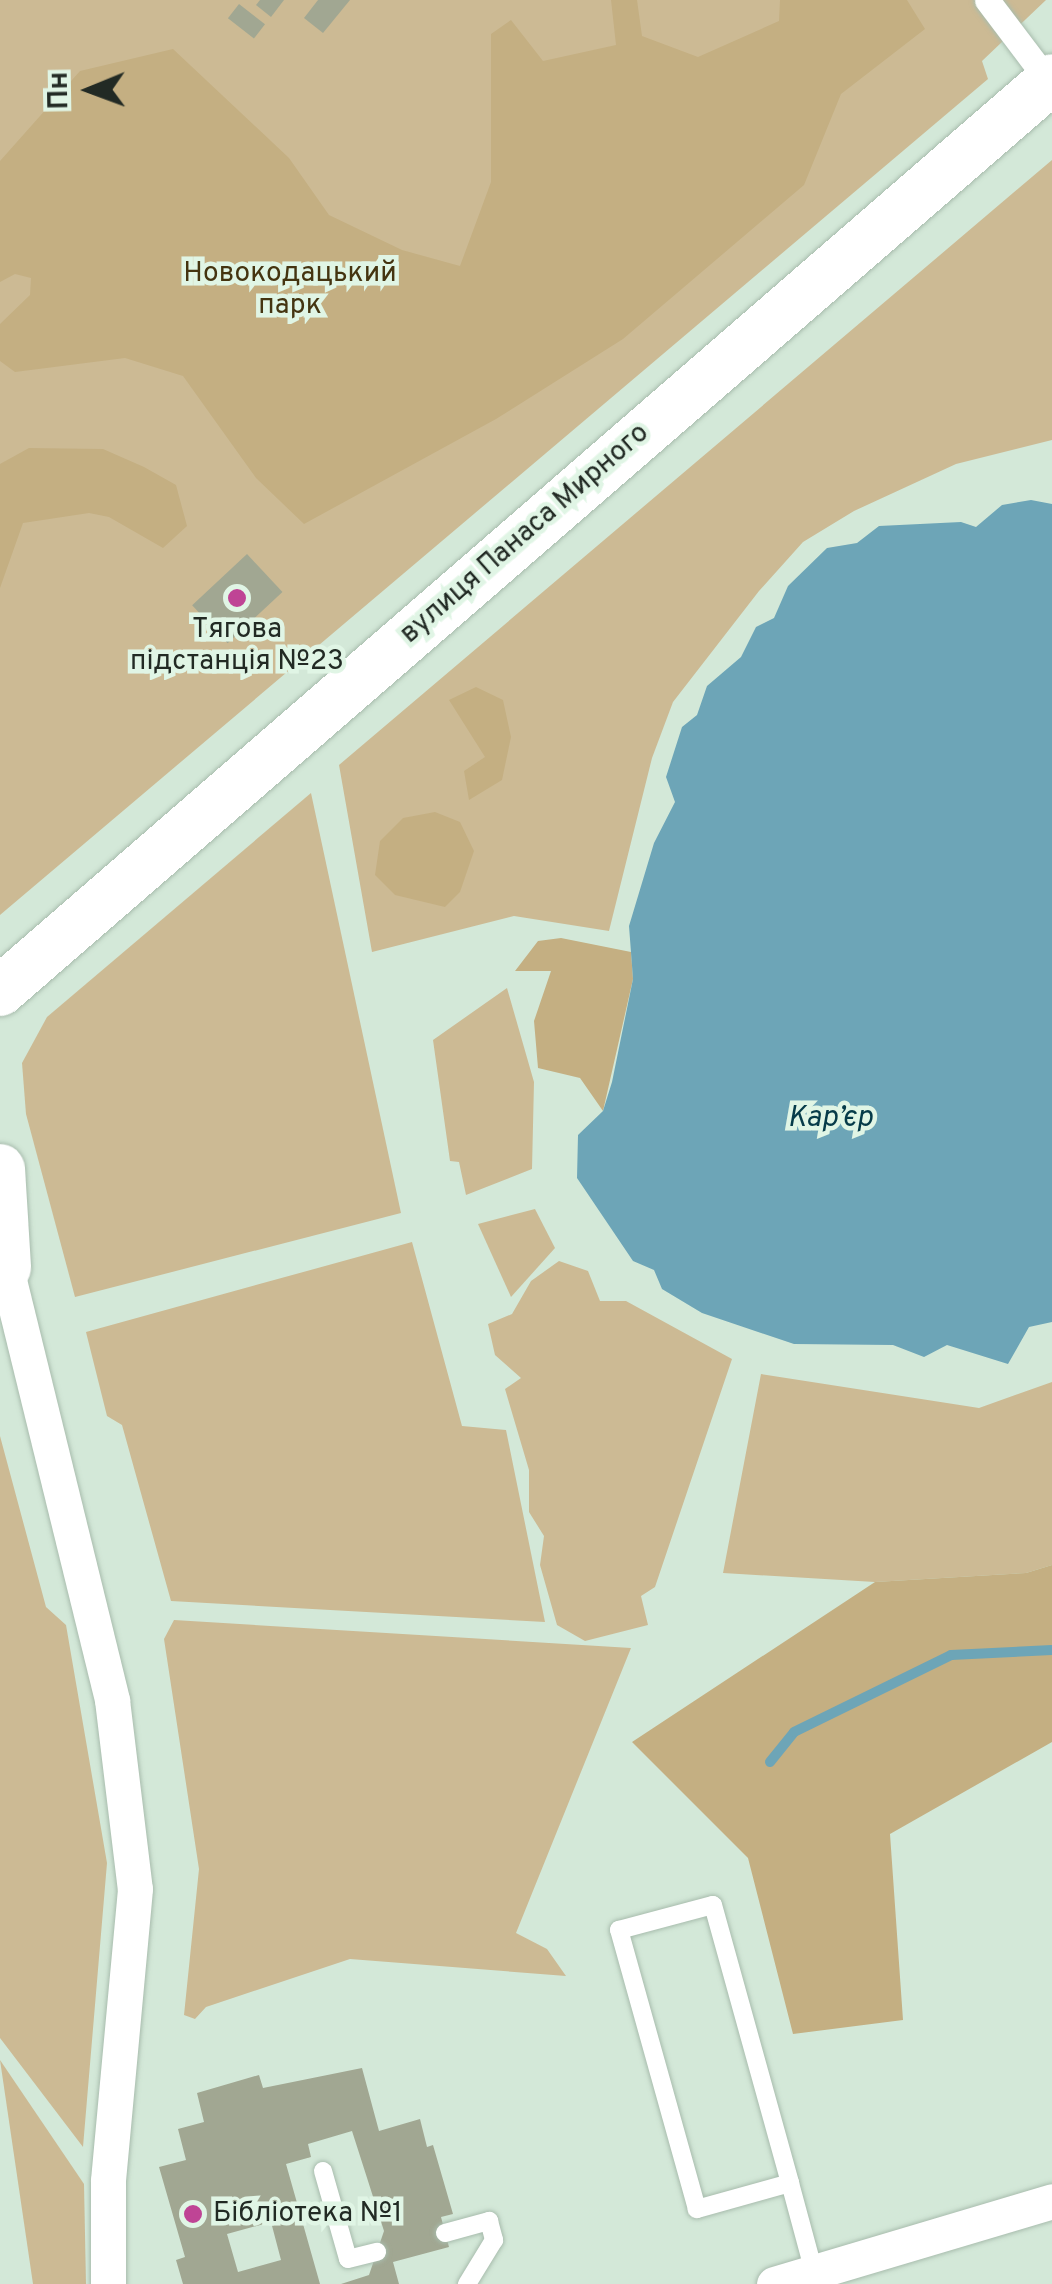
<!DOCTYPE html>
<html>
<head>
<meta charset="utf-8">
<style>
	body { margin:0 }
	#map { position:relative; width:1052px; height:2284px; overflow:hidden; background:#d3e8d8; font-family:Overpass,sans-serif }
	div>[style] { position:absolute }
	.green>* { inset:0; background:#ccba94 }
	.forest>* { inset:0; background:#c4af82 }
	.water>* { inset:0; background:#6da5b7 }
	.stream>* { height:10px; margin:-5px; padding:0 5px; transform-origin:5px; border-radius:5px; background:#6da5b7 }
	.building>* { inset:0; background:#a1a792; transform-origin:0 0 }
	.roads { filter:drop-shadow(0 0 2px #a8bcad) drop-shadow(0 0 2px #a8bcad) }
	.service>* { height:18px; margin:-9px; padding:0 9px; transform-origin:9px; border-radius:9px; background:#fff }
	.pedestrian>* { height:25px; margin:-12.5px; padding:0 12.5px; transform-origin:12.5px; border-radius:12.5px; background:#fff }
	.minor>* { height:35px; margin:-17.5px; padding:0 17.5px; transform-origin:17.5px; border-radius:17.5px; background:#fff }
	.secondary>* { height:50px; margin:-25px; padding:0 25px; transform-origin:25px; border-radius:25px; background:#fff }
	.dots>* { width:28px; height:28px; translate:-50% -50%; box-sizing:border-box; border:5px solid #e0f5e5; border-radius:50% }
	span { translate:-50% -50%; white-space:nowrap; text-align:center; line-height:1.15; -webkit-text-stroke:9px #e0f5e5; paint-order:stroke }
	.park-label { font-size:28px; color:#443410 }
	.street-label { font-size:28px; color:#222a24 }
	.poi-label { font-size:28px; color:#222a24 }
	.left { translate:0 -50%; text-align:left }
	.water-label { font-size:30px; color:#063b49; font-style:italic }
	.north { position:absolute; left:40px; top:40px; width:100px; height:100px; -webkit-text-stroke:8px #e0f5e5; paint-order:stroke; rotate:269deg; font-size:28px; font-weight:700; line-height:40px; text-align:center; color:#222a24 }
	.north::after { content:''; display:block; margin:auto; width:35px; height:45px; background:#222a24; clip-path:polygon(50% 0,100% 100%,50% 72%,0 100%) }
</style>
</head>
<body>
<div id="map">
	<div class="green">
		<i style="clip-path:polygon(0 0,1046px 0,982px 61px,988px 79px,0 915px)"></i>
		<i style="clip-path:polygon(1052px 160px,1052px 440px,956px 464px,854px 511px,803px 542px,759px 591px,673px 702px,652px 758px,609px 931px,514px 916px,372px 952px,339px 765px)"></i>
		<i style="clip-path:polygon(311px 793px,401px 1213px,75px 1297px,26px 1114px,22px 1063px,47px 1017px)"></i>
		<i style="clip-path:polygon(507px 988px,534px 1082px,532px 1169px,466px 1195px,459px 1162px,450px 1161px,433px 1040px)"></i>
		<i style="clip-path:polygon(535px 1209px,555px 1248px,511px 1297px,478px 1224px)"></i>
		<i style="clip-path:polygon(412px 1242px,462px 1426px,506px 1430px,545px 1622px,171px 1601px,122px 1425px,107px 1416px,86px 1332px)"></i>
		<i style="clip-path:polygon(559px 1261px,588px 1271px,600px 1301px,626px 1301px,732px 1359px,655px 1587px,641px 1596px,648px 1625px,585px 1641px,557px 1625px,540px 1565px,544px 1536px,529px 1512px,529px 1470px,505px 1389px,521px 1378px,495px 1355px,488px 1324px,512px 1314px,531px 1281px)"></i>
		<i style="clip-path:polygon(761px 1374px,979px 1408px,1052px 1382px,1052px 1565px,1026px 1573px,875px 1582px,723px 1573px)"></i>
		<i style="clip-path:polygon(0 1436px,46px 1607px,66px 1625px,107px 1863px,83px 2147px,0 2038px)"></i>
		<i style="clip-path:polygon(174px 1620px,631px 1648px,516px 1933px,547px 1949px,566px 1976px,350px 1959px,206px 2007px,195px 2019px,184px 2015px,199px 1869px,164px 1639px)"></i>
		<i style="clip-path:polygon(0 2060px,84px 2184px,86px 2284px,33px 2284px)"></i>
	</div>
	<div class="forest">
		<i style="clip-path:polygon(611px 0,637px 0,642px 36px,698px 57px,779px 21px,780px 0,907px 0,925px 29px,841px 94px,804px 185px,623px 339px,496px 419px,304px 524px,256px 478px,183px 376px,125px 358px,15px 372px,0 361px,0 324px,30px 295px,31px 278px,15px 274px,0 282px,0 161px,80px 71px,173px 49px,289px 158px,329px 215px,402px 250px,460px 266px,491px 182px,491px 34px,511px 20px,543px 61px,616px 45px)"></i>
		<i style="clip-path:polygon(29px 448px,103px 449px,144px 467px,176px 485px,187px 526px,163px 548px,109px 517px,89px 513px,23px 523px,0 588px,0 464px)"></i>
		<i style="clip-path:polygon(476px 687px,503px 700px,511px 737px,502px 780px,469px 800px,464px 771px,485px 757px,449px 700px)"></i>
		<i style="clip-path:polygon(435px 812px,460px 822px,474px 851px,460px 892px,445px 907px,395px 895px,375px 875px,380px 841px,403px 818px)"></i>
		<i style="clip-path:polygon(561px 938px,631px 952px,633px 979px,603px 1111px,580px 1078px,538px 1068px,534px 1021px,551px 971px,515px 971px,538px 941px)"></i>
		<i style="clip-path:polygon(1052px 1565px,1052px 1742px,890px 1834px,903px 2020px,793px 2034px,748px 1858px,632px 1742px,875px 1582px,1026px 1573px)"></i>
	</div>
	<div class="water">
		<i style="clip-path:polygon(1031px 500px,1052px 504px,1052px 1322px,1029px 1327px,1008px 1364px,947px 1345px,924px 1357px,893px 1345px,794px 1344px,702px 1313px,662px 1289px,654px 1270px,633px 1261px,577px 1178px,578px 1135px,603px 1111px,612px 1082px,633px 979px,629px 926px,654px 843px,675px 802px,666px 777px,682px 727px,697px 715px,707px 686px,741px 657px,756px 627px,774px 618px,788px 586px,827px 548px,857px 543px,879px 526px,961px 522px,976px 527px,1002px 505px)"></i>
	</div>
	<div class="stream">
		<i style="left:770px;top:1762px;width:38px;rotate:-51deg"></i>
		<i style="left:794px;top:1732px;width:175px;rotate:-26.1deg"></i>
		<i style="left:951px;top:1655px;width:101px;rotate:-2.8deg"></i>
	</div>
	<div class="building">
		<i style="clip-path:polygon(260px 0,284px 0,271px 17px,256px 5px)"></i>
		<i style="clip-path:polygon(318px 0,350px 0,323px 33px,304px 18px)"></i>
		<i style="left:239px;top:4px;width:33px;height:18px;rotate:38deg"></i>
		<i style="left:247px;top:554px;width:52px;height:75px;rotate:47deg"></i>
		<i style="clip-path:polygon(evenodd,362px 2068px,379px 2131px,420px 2119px,427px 2147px,433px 2145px,453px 2214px,441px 2217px,449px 2247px,393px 2262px,399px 2284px,341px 2284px,369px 2275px,384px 2231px,352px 2131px,308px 2144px,311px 2157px,286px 2164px,320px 2284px,183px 2284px,176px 2260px,185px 2257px,159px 2167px,186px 2160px,178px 2129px,204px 2122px,197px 2093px,259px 2075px,263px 2088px,362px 2068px,271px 2222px,281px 2260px,238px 2272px,227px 2234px,271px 2222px)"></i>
	</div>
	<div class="roads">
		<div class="service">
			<i style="left:323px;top:2171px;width:91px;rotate:74.1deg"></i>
			<i style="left:348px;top:2259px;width:30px;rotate:-14deg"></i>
			<i style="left:790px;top:2183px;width:97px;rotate:164.4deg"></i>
			<i style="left:697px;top:2209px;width:290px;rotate:-105.6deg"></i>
			<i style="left:619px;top:1930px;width:97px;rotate:-14.9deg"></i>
			<i style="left:713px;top:1905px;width:288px;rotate:74.5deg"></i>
			<i style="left:790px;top:2183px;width:92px;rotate:74.9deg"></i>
			<i style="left:445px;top:2233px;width:46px;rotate:-15.3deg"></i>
			<i style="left:489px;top:2221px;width:20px;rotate:75deg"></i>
			<i style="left:494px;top:2240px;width:52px;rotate:121.5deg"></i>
		</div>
		<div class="pedestrian">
			<i style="left:987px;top:0;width:103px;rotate:52.9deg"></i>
		</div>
		<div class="minor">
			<i style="left:6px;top:1268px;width:445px;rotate:76.2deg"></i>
			<i style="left:112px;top:1700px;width:190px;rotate:83.1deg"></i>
			<i style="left:135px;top:1889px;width:293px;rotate:95.3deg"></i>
			<i style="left:108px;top:2181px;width:103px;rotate:90deg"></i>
			<i style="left:774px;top:2284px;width:290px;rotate:-16.6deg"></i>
		</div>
		<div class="secondary">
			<i style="left:0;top:991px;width:1392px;rotate:-40.92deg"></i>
			<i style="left:0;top:1169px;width:99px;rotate:86.5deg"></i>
		</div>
	</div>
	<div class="dots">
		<i style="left:237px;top:598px;background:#bf4495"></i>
		<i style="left:193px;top:2214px;background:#bf4495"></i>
	</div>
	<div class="park-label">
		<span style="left:290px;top:290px">Новокодацький<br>парк</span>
	</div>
	<div class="street-label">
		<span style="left:525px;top:534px;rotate:-41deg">вулиця Панаса Мирного</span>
	</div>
	<div class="poi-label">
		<span style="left:237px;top:646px">Тягова<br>пiдстанцiя №23</span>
		<span class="left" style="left:213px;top:2214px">Бібліотека №1</span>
	</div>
	<div class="water-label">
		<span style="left:830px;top:1119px">Кар’єр</span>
	</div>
	<div class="north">Пн</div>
</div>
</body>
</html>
